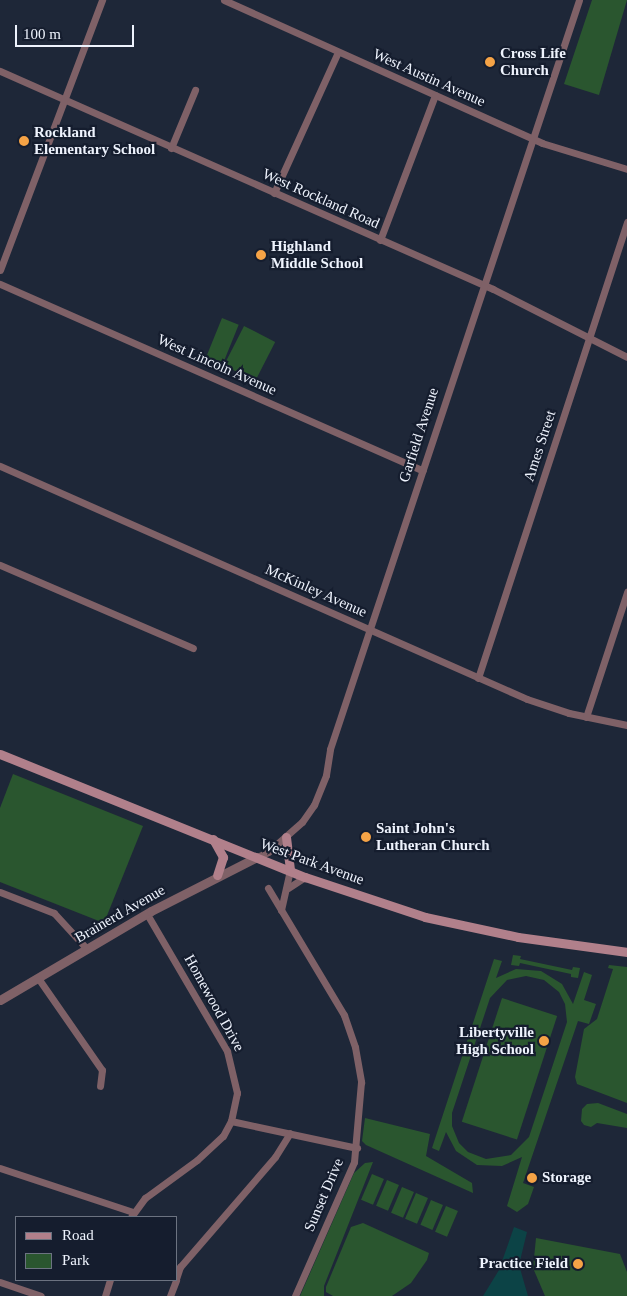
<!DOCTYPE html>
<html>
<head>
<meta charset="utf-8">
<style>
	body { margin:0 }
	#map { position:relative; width:627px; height:1296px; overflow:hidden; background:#1e2738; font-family:"Times New Roman",serif }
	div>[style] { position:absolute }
	.green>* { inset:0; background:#2a562f; transform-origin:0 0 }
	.water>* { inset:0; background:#0c4346 }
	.minor>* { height:7px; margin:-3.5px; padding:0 3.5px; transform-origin:3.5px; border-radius:3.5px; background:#7f6167 }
	.tertiary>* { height:9px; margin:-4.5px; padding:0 4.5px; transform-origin:4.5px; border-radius:4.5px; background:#7f6167 }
	.secondary>* { height:9px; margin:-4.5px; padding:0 4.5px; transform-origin:4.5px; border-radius:4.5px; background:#b1808b }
	.dots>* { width:14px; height:14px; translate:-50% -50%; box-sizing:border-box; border:2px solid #151d2e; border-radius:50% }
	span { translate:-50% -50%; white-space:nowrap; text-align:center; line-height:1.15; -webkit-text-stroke:4.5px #151d2e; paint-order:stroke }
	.poi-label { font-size:15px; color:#eef3fd; font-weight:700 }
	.left { translate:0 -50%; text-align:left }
	.right { translate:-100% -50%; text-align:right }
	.street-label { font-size:15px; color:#eef3fd }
	.legend { position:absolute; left:15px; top:1216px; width:162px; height:65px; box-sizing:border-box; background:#151d2e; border:1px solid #6c7381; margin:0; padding:6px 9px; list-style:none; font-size:15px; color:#eef3fd }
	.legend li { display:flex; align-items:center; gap:10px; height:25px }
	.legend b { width:25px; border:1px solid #6c7381 }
	.scale { position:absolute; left:15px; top:25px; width:119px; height:22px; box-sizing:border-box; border:2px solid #eef3fd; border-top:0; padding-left:6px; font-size:15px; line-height:18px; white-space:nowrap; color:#eef3fd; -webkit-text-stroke:4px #151d2e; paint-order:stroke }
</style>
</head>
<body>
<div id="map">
	<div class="green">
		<i style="clip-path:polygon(592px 0,627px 0,599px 95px,564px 84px)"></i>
		<i style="left:222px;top:318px;width:18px;height:43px;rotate:22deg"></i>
		<i style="left:244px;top:326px;width:35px;height:44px;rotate:27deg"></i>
		<i style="clip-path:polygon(13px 774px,143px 826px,104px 923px,0 882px,0 808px)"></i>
		<i style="clip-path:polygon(513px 955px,521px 956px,520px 959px,572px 970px,573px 967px,580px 968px,578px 978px,571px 977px,571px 974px,520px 963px,519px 966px,511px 965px)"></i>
		<i style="clip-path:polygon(evenodd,494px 959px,502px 961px,496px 978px,516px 969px,541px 971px,562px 984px,573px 1004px,584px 972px,592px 975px,584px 1000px,596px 1004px,589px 1024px,578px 1021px,523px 1183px,534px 1187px,528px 1204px,517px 1212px,507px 1206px,522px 1157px,502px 1166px,477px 1165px,456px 1151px,446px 1132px,439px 1151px,432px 1148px,494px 959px,526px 976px,544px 980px,559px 992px,565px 1004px,567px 1022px,529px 1137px,511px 1155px,486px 1159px,468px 1152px,459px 1143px,452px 1126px,452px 1113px,490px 998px,507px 980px,526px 976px)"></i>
		<i style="clip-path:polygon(609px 965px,627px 967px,627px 1103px,577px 1084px,575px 1077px,584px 1029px,597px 1019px,613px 969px,608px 968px)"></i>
		<i style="left:502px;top:998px;width:58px;height:130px;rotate:18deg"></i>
		<i style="clip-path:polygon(598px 1103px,627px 1114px,627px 1128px,597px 1123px,591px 1127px,584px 1125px,581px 1121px,582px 1109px,587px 1104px)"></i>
		<i style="clip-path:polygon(365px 1118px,430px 1134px,426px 1156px,472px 1183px,473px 1193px,366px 1145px,362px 1141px)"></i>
		<i style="clip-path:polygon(373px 1162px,324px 1286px,324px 1296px,300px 1296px,354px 1173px,365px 1163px)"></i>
		<i style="left:372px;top:1174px;width:13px;height:28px;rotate:23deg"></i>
		<i style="left:387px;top:1180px;width:13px;height:28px;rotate:23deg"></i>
		<i style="left:402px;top:1187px;width:13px;height:28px;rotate:23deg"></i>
		<i style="left:416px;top:1193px;width:13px;height:28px;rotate:23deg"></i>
		<i style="left:431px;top:1200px;width:13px;height:27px;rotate:23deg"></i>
		<i style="left:446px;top:1206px;width:13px;height:28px;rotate:23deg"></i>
		<i style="clip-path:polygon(363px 1223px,429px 1253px,427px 1260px,411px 1283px,392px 1296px,333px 1296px,326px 1292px,326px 1287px,351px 1227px)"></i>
		<i style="clip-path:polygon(536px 1238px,620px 1254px,627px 1272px,627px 1296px,545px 1296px,533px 1268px)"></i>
	</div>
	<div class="water">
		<i style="clip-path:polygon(514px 1227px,527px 1232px,519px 1265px,528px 1296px,483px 1296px,499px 1270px)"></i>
	</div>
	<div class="minor">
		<i style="left:224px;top:0;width:349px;rotate:24.2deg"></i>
		<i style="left:542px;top:143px;width:89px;rotate:17deg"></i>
		<i style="left:0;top:71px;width:539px;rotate:23.85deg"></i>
		<i style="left:493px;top:289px;width:150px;rotate:26.9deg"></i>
		<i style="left:171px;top:148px;width:63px;rotate:-67.5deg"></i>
		<i style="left:274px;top:193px;width:155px;rotate:-65.6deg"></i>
		<i style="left:380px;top:240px;width:155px;rotate:-69.2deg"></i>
		<i style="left:0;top:270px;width:289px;rotate:-69.3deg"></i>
		<i style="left:0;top:284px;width:462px;rotate:23.8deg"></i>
		<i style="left:0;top:466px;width:576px;rotate:23.85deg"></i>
		<i style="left:527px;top:699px;width:44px;rotate:18.4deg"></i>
		<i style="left:569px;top:713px;width:59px;rotate:11.7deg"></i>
		<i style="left:0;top:565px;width:210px;rotate:23.3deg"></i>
		<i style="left:478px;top:678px;width:480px;rotate:-71.9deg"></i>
		<i style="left:586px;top:717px;width:132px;rotate:-71.8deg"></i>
		<i style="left:257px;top:857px;width:12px;rotate:-24deg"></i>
		<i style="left:268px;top:852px;width:45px;rotate:-41.4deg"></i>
		<i style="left:302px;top:822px;width:21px;rotate:-55deg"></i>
		<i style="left:314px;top:805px;width:32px;rotate:-68deg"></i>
		<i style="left:326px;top:775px;width:26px;rotate:-81deg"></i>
		<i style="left:330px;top:749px;width:789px;rotate:-71.61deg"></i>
		<i style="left:268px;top:888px;width:148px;rotate:59.1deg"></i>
		<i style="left:344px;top:1015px;width:34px;rotate:71deg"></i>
		<i style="left:355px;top:1047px;width:36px;rotate:80deg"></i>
		<i style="left:361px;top:1082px;width:80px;rotate:95deg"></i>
		<i style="left:354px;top:1162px;width:146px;rotate:113.8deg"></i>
		<i style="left:288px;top:888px;width:20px;rotate:-33deg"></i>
		<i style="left:0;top:892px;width:58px;rotate:21.3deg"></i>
		<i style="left:54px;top:913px;width:49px;rotate:47.5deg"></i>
		<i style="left:281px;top:910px;width:41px;rotate:-77.3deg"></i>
		<i style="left:38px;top:978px;width:112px;rotate:55.2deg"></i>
		<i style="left:102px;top:1070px;width:16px;rotate:97deg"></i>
		<i style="left:231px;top:1121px;width:129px;rotate:12.1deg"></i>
		<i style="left:0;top:1168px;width:140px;rotate:18.3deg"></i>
		<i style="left:131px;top:1217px;width:24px;rotate:-54deg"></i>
		<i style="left:145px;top:1198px;width:64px;rotate:-36.2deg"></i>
		<i style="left:197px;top:1160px;width:35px;rotate:-43deg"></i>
		<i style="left:223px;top:1136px;width:17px;rotate:-62deg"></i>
		<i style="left:231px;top:1121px;width:29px;rotate:-78deg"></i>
		<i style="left:237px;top:1093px;width:43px;rotate:-103.4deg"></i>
		<i style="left:227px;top:1051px;width:159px;rotate:-120.3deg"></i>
		<i style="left:176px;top:1279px;width:13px;rotate:-72deg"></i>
		<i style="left:180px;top:1267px;width:145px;rotate:-49.2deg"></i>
		<i style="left:275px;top:1157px;width:28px;rotate:-58deg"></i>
		<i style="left:0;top:1282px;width:43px;rotate:18.9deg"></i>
		<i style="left:105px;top:1296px;width:17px;rotate:-73deg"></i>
		<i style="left:170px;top:1296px;width:17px;rotate:-69deg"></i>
	</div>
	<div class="tertiary">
		<i style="left:0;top:1000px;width:175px;rotate:-30.5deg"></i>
		<i style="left:151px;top:911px;width:119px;rotate:-27deg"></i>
	</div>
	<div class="secondary">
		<i style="left:0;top:754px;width:329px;rotate:22deg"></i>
		<i style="left:305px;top:877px;width:126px;rotate:18.4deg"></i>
		<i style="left:425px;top:917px;width:95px;rotate:12.1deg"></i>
		<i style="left:518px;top:937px;width:110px;rotate:7.8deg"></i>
		<i style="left:286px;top:837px;width:33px;rotate:83deg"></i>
		<i style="left:213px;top:839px;width:21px;rotate:61deg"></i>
		<i style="left:223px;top:857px;width:19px;rotate:108deg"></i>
	</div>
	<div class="dots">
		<i style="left:490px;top:62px;background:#f5a346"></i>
		<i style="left:24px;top:141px;background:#f5a346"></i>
		<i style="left:261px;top:255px;background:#f5a346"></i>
		<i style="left:366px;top:837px;background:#f5a346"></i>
		<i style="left:544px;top:1041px;background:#f5a346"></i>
		<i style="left:532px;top:1178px;background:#f5a346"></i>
		<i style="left:578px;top:1264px;background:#f5a346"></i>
	</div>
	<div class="poi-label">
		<span class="left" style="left:500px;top:62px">Cross Life<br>Church</span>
		<span class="left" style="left:34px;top:141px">Rockland<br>Elementary School</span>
		<span class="left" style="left:271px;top:255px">Highland<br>Middle School</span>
		<span class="left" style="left:376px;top:837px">Saint John's<br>Lutheran Church</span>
		<span class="right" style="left:534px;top:1041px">Libertyville<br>High School</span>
		<span class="left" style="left:542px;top:1178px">Storage</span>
		<span class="right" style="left:568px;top:1264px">Practice Field</span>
	</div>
	<div class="street-label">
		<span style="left:429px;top:78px;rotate:24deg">West Austin Avenue</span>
		<span style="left:321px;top:199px;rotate:24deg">West Rockland Road</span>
		<span style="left:217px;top:365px;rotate:24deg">West Lincoln Avenue</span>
		<span style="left:419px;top:435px;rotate:-72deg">Garfield Avenue</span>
		<span style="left:540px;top:446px;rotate:-72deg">Ames Street</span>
		<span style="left:316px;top:591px;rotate:24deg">McKinley Avenue</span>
		<span style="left:312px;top:862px;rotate:20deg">West Park Avenue</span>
		<span style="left:120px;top:914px;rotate:-30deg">Brainerd Avenue</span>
		<span style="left:214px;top:1003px;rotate:61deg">Homewood Drive</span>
		<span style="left:324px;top:1195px;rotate:-67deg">Sunset Drive</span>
	</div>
	<ul class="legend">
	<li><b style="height:6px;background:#b1808b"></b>Road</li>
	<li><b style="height:14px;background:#2a562f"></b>Park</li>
	</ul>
	<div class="scale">100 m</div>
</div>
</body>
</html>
